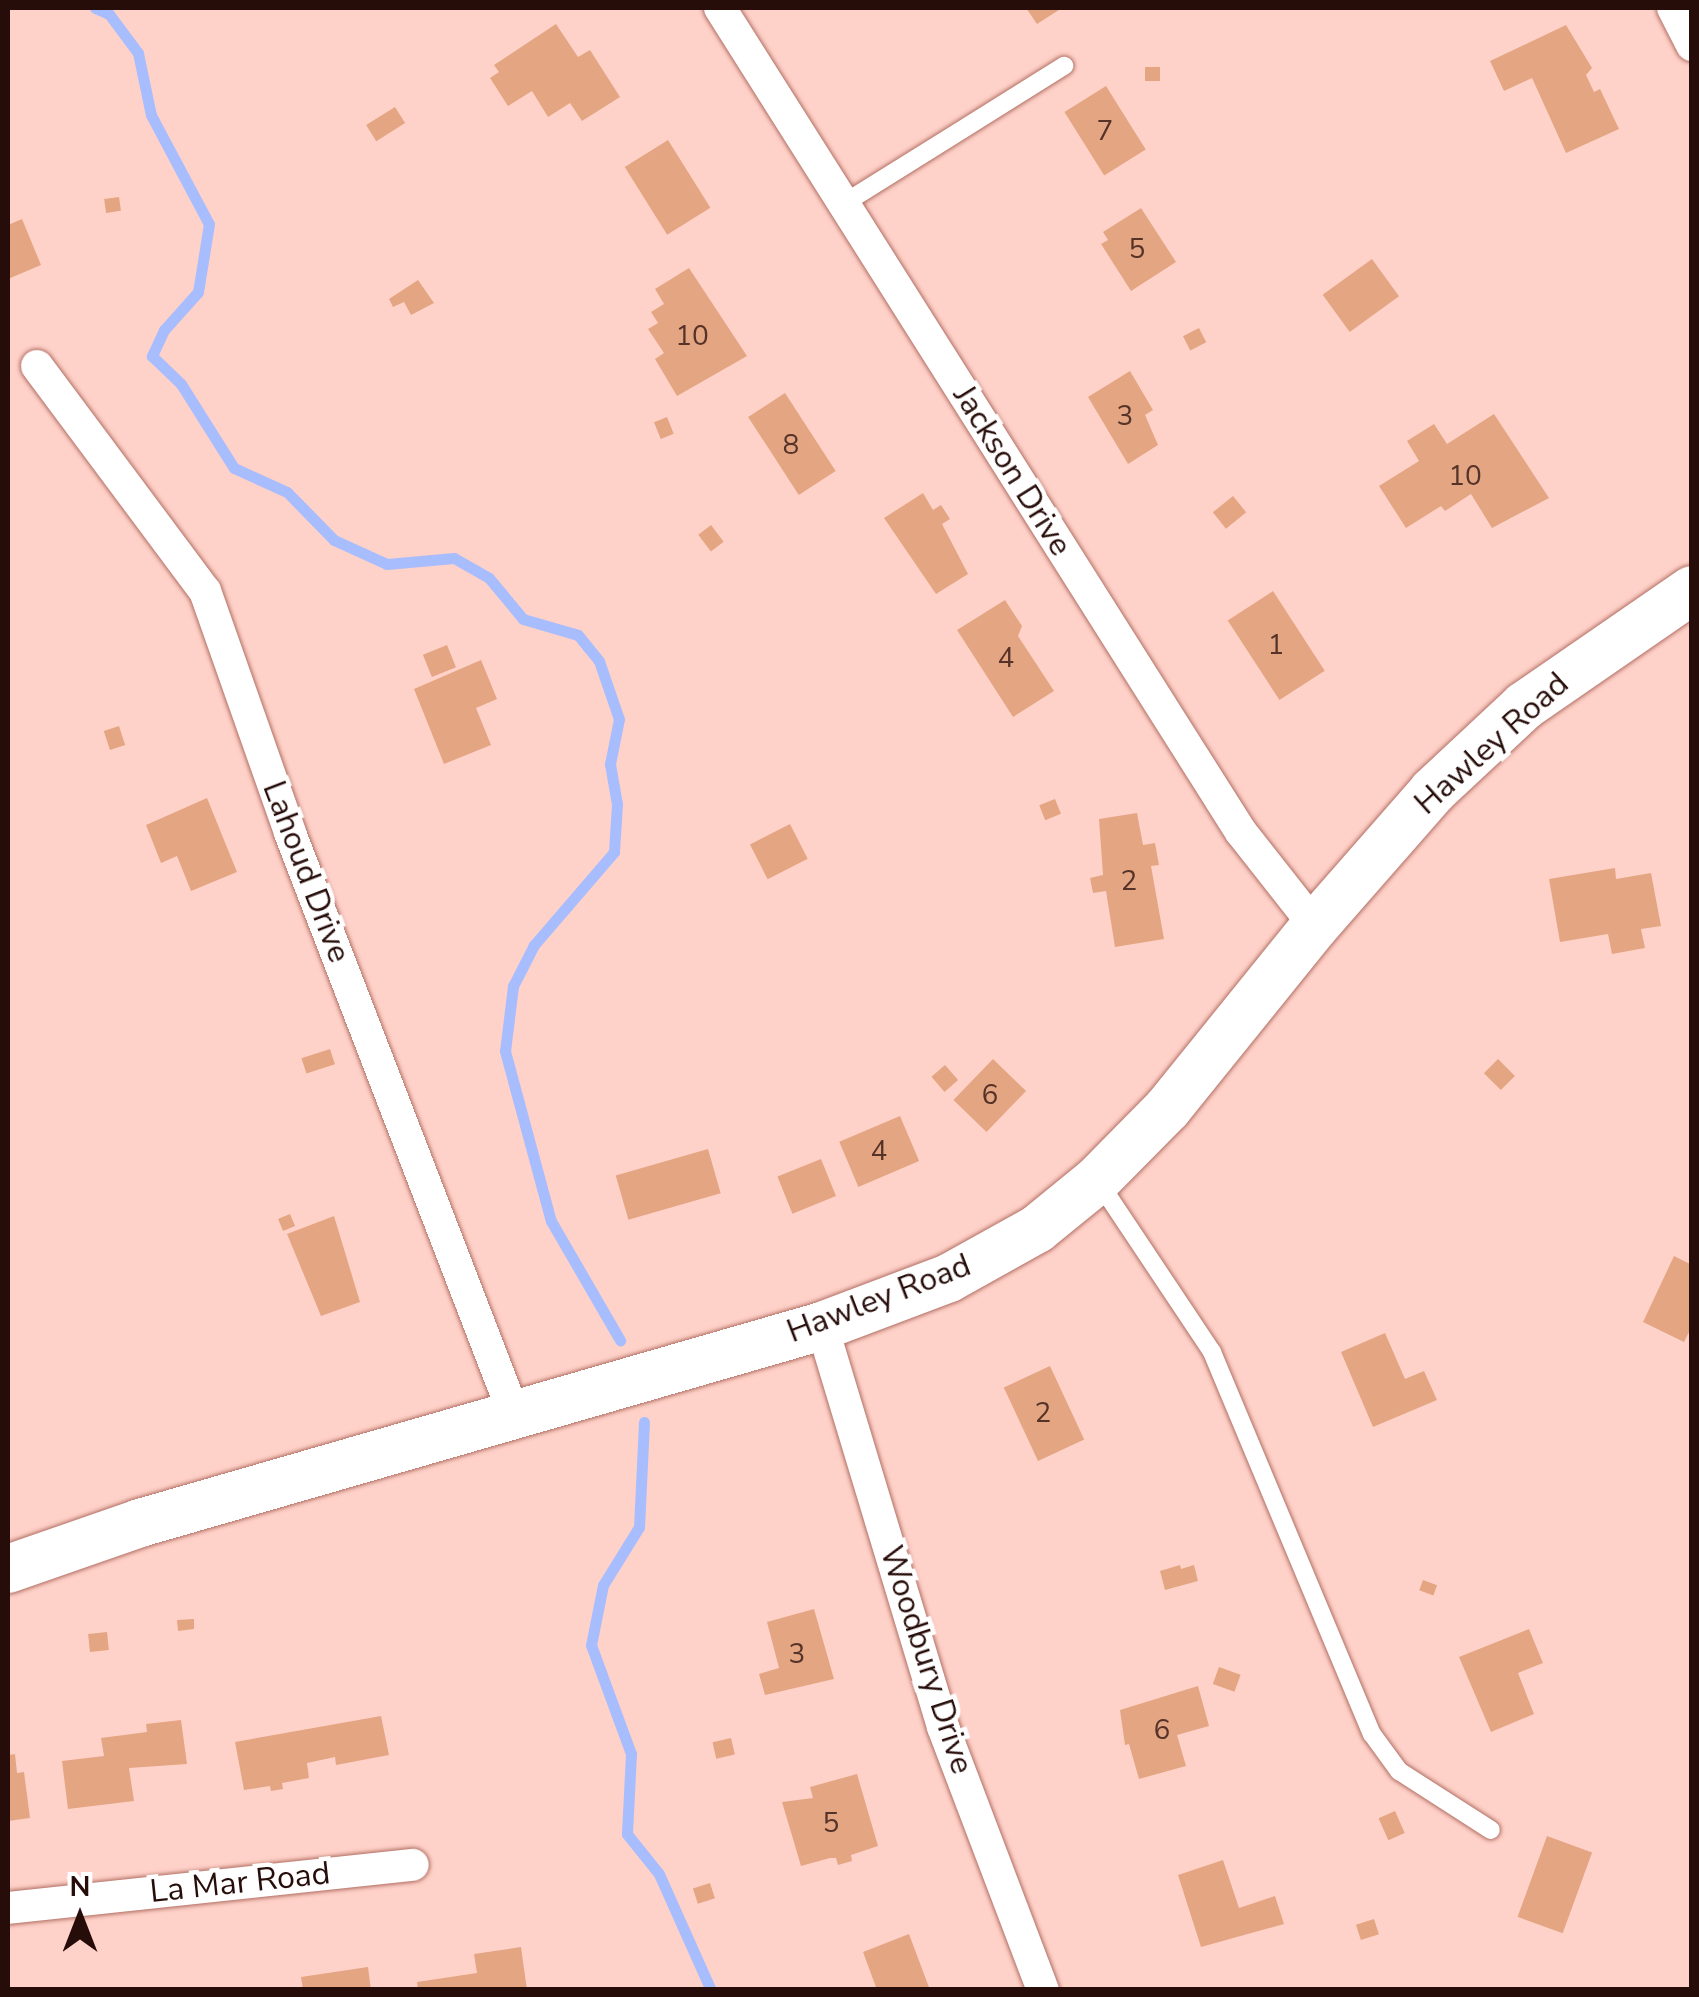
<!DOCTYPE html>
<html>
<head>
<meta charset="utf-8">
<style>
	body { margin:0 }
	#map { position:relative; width:1699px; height:1997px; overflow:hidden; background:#ffd2c9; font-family:"Nunito Sans",sans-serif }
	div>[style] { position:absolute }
	.stream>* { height:11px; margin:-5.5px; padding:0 5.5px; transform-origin:5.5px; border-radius:5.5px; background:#a8bdfe }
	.building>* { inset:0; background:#e4a583; transform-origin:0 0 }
	.roads { filter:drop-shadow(0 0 2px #b26f64) drop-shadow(0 0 2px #b26f64) }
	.lane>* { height:18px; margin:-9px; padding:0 9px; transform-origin:9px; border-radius:9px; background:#fff }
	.street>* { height:32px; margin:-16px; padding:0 16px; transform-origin:16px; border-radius:16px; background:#fff }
	.secondary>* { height:48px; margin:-24px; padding:0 24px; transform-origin:24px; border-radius:24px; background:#fff }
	span { translate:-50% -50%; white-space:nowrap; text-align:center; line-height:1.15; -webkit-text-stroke:9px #fff; paint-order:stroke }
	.number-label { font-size:28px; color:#563328 }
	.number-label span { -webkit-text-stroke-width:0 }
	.street-label { font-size:32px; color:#270d0a }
	.frame { position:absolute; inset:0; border:10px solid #270d0a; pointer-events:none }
	.north { position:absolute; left:30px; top:1867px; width:100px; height:100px; -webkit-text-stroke:8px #fff; paint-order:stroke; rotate:0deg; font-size:28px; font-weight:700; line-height:40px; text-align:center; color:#270d0a }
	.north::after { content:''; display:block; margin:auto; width:35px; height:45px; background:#270d0a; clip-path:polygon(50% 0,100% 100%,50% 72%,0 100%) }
</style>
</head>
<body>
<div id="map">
	<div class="stream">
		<i style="left:95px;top:8px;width:15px;rotate:23deg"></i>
		<i style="left:109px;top:14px;width:49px;rotate:53.4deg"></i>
		<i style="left:138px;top:53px;width:63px;rotate:78.2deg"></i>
		<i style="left:151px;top:115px;width:123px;rotate:62deg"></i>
		<i style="left:209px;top:224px;width:69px;rotate:99.2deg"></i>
		<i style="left:198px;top:292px;width:51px;rotate:131.8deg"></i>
		<i style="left:164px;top:330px;width:29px;rotate:115deg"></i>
		<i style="left:152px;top:356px;width:40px;rotate:44deg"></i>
		<i style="left:181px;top:384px;width:99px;rotate:57.8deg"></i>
		<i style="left:234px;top:468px;width:58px;rotate:24.4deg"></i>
		<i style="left:287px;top:492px;width:67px;rotate:45.6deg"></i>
		<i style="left:334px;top:540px;width:58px;rotate:24.4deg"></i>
		<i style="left:387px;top:564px;width:67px;rotate:-5.1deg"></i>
		<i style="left:454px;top:558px;width:40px;rotate:29.7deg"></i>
		<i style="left:489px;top:578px;width:53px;rotate:50.3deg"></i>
		<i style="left:523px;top:619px;width:57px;rotate:16.2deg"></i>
		<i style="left:578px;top:635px;width:33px;rotate:51deg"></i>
		<i style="left:599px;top:661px;width:61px;rotate:71deg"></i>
		<i style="left:619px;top:719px;width:46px;rotate:101.3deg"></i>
		<i style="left:610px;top:764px;width:41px;rotate:80.1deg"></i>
		<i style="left:617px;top:804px;width:48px;rotate:93.6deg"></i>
		<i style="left:614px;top:852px;width:123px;rotate:130.7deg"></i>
		<i style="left:534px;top:945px;width:46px;rotate:117.1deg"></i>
		<i style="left:513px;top:986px;width:65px;rotate:97deg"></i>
		<i style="left:505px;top:1051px;width:176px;rotate:74.9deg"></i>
		<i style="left:551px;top:1221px;width:138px;rotate:59.9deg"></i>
		<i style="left:644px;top:1422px;width:105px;rotate:92.7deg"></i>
		<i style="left:639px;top:1527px;width:68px;rotate:121.8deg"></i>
		<i style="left:603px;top:1585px;width:61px;rotate:101.3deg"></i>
		<i style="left:591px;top:1645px;width:116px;rotate:69.8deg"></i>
		<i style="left:631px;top:1754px;width:80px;rotate:92.9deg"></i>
		<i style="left:627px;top:1834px;width:51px;rotate:51.3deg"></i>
		<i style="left:659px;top:1874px;width:127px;rotate:65.9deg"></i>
	</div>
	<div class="building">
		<i style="clip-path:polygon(1026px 8px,1062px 8px,1037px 24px)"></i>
		<i style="clip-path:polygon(556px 24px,578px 57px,590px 50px,620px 97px,582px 121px,570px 103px,548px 117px,532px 91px,508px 106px,490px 78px,499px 72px,494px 65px)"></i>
		<i style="clip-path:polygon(1566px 25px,1592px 68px,1586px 75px,1594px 92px,1600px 89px,1619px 129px,1566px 153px,1532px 78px,1504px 91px,1490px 61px)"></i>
		<i style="left:1160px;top:67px;width:14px;height:15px;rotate:90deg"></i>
		<i style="left:1106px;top:86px;width:75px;height:49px;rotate:58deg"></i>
		<i style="left:395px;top:107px;width:19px;height:34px;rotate:58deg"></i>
		<i style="left:668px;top:140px;width:80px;height:51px;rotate:58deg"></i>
		<i style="left:119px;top:197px;width:14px;height:15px;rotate:82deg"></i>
		<i style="clip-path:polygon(1141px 208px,1176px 262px,1131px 291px,1101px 244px,1108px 240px,1103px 232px)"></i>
		<i style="clip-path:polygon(22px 219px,41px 265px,8px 279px,8px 225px)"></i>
		<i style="left:1372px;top:259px;width:46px;height:61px;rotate:54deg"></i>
		<i style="clip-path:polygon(689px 268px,747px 356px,677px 396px,655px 359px,664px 353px,648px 329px,658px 323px,651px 312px,664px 304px,655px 289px)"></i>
		<i style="clip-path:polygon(418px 280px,434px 303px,411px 315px,404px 302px,393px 307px,389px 299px)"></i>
		<i style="left:1199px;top:328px;width:16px;height:18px;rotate:63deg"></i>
		<i style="clip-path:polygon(1130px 371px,1153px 410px,1145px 415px,1158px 445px,1128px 464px,1088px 397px)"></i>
		<i style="left:785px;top:393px;width:93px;height:44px;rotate:57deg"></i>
		<i style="clip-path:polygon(1494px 414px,1549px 498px,1492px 528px,1471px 494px,1445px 511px,1441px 506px,1406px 528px,1379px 486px,1419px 461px,1407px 441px,1434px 424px,1447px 444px)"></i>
		<i style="left:667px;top:417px;width:18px;height:14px;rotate:68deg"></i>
		<i style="clip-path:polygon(923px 493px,933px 510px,941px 505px,950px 519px,942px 524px,968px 574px,936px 594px,884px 518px)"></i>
		<i style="left:1233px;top:496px;width:21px;height:26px;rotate:51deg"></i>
		<i style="left:711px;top:525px;width:21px;height:16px;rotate:53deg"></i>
		<i style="left:1273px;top:591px;width:95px;height:54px;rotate:57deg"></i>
		<i style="clip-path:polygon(1005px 600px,1022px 626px,1018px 636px,1054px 691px,1013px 717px,957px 630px)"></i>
		<i style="left:447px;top:645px;width:24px;height:26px;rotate:68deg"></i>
		<i style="clip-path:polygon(481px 660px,497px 699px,476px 708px,491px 745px,444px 764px,414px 689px)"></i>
		<i style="left:119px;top:726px;width:20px;height:16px;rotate:72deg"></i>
		<i style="clip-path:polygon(207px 798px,237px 872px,191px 891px,177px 856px,161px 863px,146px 825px)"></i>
		<i style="left:1055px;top:799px;width:16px;height:17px;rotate:68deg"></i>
		<i style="clip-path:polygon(1137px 813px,1143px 845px,1155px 843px,1159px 865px,1151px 866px,1164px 939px,1115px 947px,1106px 891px,1093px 893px,1090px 878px,1103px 875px,1099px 819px)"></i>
		<i style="left:790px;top:824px;width:39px;height:45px;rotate:63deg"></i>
		<i style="clip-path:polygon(1615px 868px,1616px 879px,1651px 873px,1661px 926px,1641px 929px,1645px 948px,1612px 954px,1608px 934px,1560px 942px,1549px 879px)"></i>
		<i style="left:330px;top:1049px;width:16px;height:30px;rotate:72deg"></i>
		<i style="left:993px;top:1059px;width:46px;height:57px;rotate:44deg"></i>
		<i style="left:1498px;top:1059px;width:24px;height:20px;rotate:45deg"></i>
		<i style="left:945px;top:1065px;width:20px;height:18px;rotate:49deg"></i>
		<i style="left:900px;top:1116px;width:49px;height:66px;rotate:67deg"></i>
		<i style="left:708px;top:1149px;width:46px;height:96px;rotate:74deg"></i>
		<i style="left:821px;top:1159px;width:40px;height:47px;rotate:68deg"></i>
		<i style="left:290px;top:1214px;width:13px;height:13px;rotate:67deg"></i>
		<i style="clip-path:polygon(334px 1216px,360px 1302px,321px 1316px,287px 1234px)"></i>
		<i style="clip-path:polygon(1674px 1256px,1692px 1265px,1692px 1326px,1684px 1342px,1643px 1322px)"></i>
		<i style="clip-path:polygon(1385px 1333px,1405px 1379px,1424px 1371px,1437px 1400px,1373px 1427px,1341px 1352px)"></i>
		<i style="left:1050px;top:1366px;width:81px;height:51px;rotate:65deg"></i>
		<i style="clip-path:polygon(1180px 1565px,1181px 1569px,1194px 1565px,1198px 1581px,1165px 1590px,1160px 1571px)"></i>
		<i style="left:1423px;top:1580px;width:15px;height:11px;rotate:20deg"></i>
		<i style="clip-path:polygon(814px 1609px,834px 1679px,765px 1695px,759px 1674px,779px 1668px,767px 1622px)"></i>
		<i style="clip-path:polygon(194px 1619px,194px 1629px,178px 1631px,177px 1620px)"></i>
		<i style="clip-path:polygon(1529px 1629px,1543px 1663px,1518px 1673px,1534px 1714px,1491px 1732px,1459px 1657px)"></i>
		<i style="left:107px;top:1632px;width:18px;height:19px;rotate:84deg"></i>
		<i style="left:1219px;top:1667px;width:23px;height:18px;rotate:20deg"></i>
		<i style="clip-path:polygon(1198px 1686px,1209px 1726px,1177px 1735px,1186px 1766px,1139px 1779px,1129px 1744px,1125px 1745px,1120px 1710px)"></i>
		<i style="clip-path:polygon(381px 1716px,389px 1755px,336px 1765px,335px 1757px,307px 1763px,309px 1778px,282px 1783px,283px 1789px,271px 1791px,270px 1786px,244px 1790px,235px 1742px)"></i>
		<i style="clip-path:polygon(181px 1720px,187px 1764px,129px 1768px,134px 1801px,68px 1809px,62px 1761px,104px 1756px,101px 1738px,147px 1732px,146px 1724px)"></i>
		<i style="left:731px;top:1738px;width:17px;height:19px;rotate:77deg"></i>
		<i style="clip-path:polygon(15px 1754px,17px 1773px,24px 1772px,30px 1818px,8px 1821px,8px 1755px)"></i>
		<i style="clip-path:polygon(857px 1774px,878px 1846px,851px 1855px,852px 1861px,838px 1865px,836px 1858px,830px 1858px,801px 1866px,782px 1802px,813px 1798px,810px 1787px)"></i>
		<i style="left:1395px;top:1811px;width:24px;height:18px;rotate:66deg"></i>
		<i style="left:1547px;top:1836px;width:48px;height:86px;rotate:20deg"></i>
		<i style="clip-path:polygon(1223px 1860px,1239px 1908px,1275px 1896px,1284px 1924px,1201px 1947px,1178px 1875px)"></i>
		<i style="left:710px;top:1883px;width:16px;height:18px;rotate:72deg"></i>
		<i style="left:1374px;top:1919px;width:16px;height:19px;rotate:72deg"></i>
		<i style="clip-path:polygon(909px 1934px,930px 1990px,877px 1990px,863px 1952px)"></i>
		<i style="clip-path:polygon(521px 1947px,527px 1990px,418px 1990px,417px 1982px,477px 1973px,474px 1954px)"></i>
		<i style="clip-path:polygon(368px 1967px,371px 1990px,303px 1990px,301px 1977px)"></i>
	</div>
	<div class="roads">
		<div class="lane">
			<i style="left:843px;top:204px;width:261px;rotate:-32deg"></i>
			<i style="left:1098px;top:1181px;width:206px;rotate:56.3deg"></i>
			<i style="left:1212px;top:1352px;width:414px;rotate:67.3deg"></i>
			<i style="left:1372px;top:1734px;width:46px;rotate:53.9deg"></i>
			<i style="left:1399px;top:1771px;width:109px;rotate:32.7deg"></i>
		</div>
		<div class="street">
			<i style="left:720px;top:8px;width:975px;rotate:57.7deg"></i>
			<i style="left:1241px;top:832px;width:120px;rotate:51.8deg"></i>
			<i style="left:1673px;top:8px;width:42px;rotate:62.8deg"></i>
			<i style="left:37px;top:366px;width:281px;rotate:53.3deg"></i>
			<i style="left:205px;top:591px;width:256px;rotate:70.6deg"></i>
			<i style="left:290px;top:833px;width:623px;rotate:68.92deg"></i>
			<i style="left:822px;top:1326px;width:419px;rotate:73.2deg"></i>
			<i style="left:943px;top:1727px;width:281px;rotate:69.2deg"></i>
			<i style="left:8px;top:1908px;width:407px;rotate:-6.1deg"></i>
		</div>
		<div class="secondary">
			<i style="left:8px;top:1569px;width:140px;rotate:-19.2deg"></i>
			<i style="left:140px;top:1523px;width:710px;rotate:-16.11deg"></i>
			<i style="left:822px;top:1326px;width:136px;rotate:-20.7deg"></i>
			<i style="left:949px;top:1278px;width:101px;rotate:-29.1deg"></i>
			<i style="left:1037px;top:1229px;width:77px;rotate:-39.2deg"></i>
			<i style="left:1097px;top:1180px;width:101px;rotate:-45.4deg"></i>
			<i style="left:1168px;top:1108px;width:234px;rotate:-51.1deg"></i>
			<i style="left:1315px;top:926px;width:179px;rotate:-48.8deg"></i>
			<i style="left:1433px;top:791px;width:125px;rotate:-43deg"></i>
			<i style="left:1524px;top:706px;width:204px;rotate:-34.6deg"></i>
		</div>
	</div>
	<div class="number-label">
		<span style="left:1105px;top:131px">7</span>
		<span style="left:1137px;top:249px">5</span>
		<span style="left:692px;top:336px">10</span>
		<span style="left:1125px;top:416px">3</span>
		<span style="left:791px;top:445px">8</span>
		<span style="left:1465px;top:476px">10</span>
		<span style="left:1276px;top:645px">1</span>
		<span style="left:1006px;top:658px">4</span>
		<span style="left:1129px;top:881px">2</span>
		<span style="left:990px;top:1095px">6</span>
		<span style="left:879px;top:1151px">4</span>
		<span style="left:1043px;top:1413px">2</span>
		<span style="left:797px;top:1654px">3</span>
		<span style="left:1162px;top:1730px">6</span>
		<span style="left:831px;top:1823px">5</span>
	</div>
	<div class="street-label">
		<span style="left:1012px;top:471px;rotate:58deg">Jackson Drive</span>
		<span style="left:1492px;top:744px;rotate:-42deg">Hawley Road</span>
		<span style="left:306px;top:872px;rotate:69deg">Lahoud Drive</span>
		<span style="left:879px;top:1299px;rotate:-21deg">Hawley Road</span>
		<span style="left:926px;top:1660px;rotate:72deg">Woodbury Drive</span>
		<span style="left:240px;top:1883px;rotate:-6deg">La Mar Road</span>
	</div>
	<div class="frame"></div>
	<div class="north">N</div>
</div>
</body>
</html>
